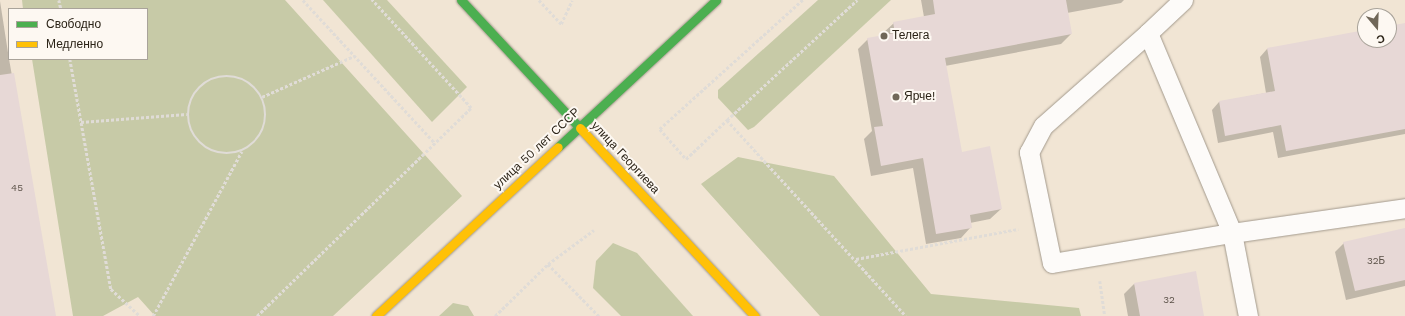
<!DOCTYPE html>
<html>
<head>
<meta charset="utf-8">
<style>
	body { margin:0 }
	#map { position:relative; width:1405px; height:316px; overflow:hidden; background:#f1e5d4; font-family:"Work Sans",sans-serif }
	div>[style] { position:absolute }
	.forest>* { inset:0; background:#c7caa7 }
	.shadow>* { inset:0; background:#0003 }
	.building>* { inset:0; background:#e7d8d6 }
	.path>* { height:2.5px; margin-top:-1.25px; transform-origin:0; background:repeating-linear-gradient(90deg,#e0dcd7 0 3px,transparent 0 5px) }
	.path>.ring { margin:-1.25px; padding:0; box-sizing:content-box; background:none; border:2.5px solid #e0dcd7; border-radius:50% }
	.roads { filter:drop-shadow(0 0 1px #a39a8d) drop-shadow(0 0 1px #a39a8d) }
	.lane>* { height:19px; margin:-9.5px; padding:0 9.5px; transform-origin:9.5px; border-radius:9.5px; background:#fdfbf9 }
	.fast>* { height:9px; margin:-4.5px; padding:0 4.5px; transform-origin:4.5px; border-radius:4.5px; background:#4caf50 }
	.slow>* { height:9px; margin:-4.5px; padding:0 4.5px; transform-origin:4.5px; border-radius:4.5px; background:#ffc107 }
	.dots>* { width:11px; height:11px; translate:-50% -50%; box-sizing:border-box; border:2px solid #fdf8f2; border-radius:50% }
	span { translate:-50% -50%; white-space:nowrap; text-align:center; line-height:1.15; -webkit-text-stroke:4px #fdf8f2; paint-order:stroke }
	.number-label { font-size:10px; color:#5a5047 }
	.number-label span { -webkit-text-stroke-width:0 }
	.poi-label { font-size:12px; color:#2b2317 }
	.left { translate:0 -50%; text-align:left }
	.street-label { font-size:12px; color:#2b2317 }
	.legend { position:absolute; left:8px; top:8px; width:140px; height:52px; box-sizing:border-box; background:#fdf8f2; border:1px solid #a9a39a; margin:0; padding:5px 7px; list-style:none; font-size:12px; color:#2b2317 }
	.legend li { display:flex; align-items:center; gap:8px; height:20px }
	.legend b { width:20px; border:1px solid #a9a39a }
	.north { position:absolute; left:1357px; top:8px; width:40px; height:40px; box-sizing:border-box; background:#fdf8f2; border:1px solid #a9a39a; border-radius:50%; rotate:161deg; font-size:11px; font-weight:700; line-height:16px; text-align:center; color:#2b2317 }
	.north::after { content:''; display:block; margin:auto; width:14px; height:18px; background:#706759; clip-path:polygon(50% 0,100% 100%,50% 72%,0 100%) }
</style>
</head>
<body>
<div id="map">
	<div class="forest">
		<i style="clip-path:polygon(22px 0,285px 0,462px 196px,333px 316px,155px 316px,138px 297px,103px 316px,73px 316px,32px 59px,147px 59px,147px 9px,23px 9px)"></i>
		<i style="clip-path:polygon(323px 0,387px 0,467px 87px,432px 122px)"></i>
		<i style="clip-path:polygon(818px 0,891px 0,754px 127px,748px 130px,718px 98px,718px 90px)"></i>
		<i style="clip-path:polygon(738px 157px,834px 176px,931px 294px,1079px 308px,1081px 316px,820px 316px,701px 184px)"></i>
		<i style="clip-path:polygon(613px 243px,637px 253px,693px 316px,621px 316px,593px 288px,596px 261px)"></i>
		<i style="clip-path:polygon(453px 303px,468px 306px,474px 316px,439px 316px)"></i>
	</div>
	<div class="shadow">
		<i style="clip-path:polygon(921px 0,1124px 0,1121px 3px,1067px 13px,1071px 34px,1061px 44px,945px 66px,961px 153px,1001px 209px,990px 219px,970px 223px,971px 227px,961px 238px,926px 244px,913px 168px,871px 176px,864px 139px,872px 131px,858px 49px,868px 39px,884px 36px,883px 33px,894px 23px,924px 17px)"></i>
		<i style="clip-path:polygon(0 1px,9px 59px,55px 316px,0 316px)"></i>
		<i style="clip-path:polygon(1405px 24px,1405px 134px,1278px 158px,1273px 132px,1218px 143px,1212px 110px,1219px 102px,1266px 93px,1260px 57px,1267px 49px,1365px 31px,1365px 40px,1389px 40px,1389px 27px)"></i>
		<i style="clip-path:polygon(1405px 229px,1405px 286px,1346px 300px,1335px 252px,1344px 243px)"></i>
		<i style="clip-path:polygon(1134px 284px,1203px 316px,1128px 316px,1124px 294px)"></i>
	</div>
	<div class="building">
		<i style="clip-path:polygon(933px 0,1066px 0,1072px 34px,945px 58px,962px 152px,990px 146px,1002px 209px,970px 215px,972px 228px,936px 234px,923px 158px,881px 166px,874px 127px,883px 126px,867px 38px,895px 33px,893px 22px,935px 14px)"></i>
		<i style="clip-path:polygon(1405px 23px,1405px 129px,1286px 151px,1281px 125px,1225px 136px,1219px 101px,1275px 91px,1267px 48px,1365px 30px,1365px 40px,1389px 40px,1389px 26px)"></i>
		<i style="clip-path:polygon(14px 73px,56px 316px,0 316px,0 75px)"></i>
		<i style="clip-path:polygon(1405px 228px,1405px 280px,1355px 291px,1343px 242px)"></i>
		<i style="clip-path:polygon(1196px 271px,1204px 316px,1140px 316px,1134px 283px)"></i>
	</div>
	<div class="path">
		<i style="left:59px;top:0;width:9px;rotate:77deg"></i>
		<i style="left:303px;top:0;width:195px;rotate:47.3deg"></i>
		<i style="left:539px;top:0;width:33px;rotate:47deg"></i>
		<i style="left:561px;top:24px;width:26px;rotate:-65deg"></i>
		<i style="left:803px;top:0;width:193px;rotate:137.9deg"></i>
		<i style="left:660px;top:129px;width:40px;rotate:49deg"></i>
		<i style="left:686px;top:159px;width:57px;rotate:-43.6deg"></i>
		<i style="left:727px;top:120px;width:265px;rotate:47.6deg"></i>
		<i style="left:70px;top:59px;width:234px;rotate:79.9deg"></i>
		<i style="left:111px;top:289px;width:40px;rotate:43deg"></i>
		<i class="ring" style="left:188px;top:76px;width:75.5px;height:75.5px"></i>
		<i style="left:262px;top:97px;width:101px;rotate:-24deg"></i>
		<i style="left:727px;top:120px;width:177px;rotate:-42.7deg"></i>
		<i style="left:81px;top:122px;width:106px;rotate:-4.3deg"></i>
		<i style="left:856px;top:259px;width:165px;rotate:-10.5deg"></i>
		<i style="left:548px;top:264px;width:73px;rotate:45.6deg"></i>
		<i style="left:1100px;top:281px;width:35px;rotate:82deg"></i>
		<i style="left:153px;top:316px;width:187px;rotate:-61.7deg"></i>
		<i style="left:257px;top:316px;width:298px;rotate:-44.2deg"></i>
		<i style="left:471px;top:108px;width:147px;rotate:-132.5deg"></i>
		<i style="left:495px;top:316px;width:74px;rotate:-44.5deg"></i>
		<i style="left:548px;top:264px;width:57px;rotate:-36.5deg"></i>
	</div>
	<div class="roads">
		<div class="lane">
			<i style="left:1183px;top:0;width:48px;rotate:136.7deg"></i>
			<i style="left:1148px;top:33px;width:217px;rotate:67.2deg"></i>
			<i style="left:1232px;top:233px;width:85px;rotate:79.1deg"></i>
			<i style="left:1148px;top:33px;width:140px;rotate:138.5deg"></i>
			<i style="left:1043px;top:126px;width:30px;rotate:118deg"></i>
			<i style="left:1029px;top:152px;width:113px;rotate:78.3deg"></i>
			<i style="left:1052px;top:263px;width:182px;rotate:-9.5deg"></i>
			<i style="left:1232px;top:233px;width:175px;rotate:-8.2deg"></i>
		</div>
		<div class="fast">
			<i style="left:461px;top:0;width:175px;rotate:47.1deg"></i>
			<i style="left:558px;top:147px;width:216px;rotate:-42.9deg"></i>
		</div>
		<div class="slow">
			<i style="left:580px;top:128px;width:257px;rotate:47.1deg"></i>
			<i style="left:376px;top:316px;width:248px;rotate:-42.9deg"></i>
		</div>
	</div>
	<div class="dots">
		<i style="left:884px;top:36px;background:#706759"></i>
		<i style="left:896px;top:97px;background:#706759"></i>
	</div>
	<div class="number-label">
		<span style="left:17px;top:188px">45</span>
		<span style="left:1376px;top:261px">32Б</span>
		<span style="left:1169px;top:300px">32</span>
	</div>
	<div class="poi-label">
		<span class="left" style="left:892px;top:36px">Телега</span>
		<span class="left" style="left:904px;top:97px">Ярче!</span>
	</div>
	<div class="street-label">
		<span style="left:537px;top:149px;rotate:-43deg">улица 50 лет СССР</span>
		<span style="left:625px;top:158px;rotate:47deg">улица Георгиева</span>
	</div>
	<ul class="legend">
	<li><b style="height:5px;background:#4caf50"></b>Свободно</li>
	<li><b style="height:5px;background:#ffc107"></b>Медленно</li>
	</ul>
	<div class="north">С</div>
</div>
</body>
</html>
